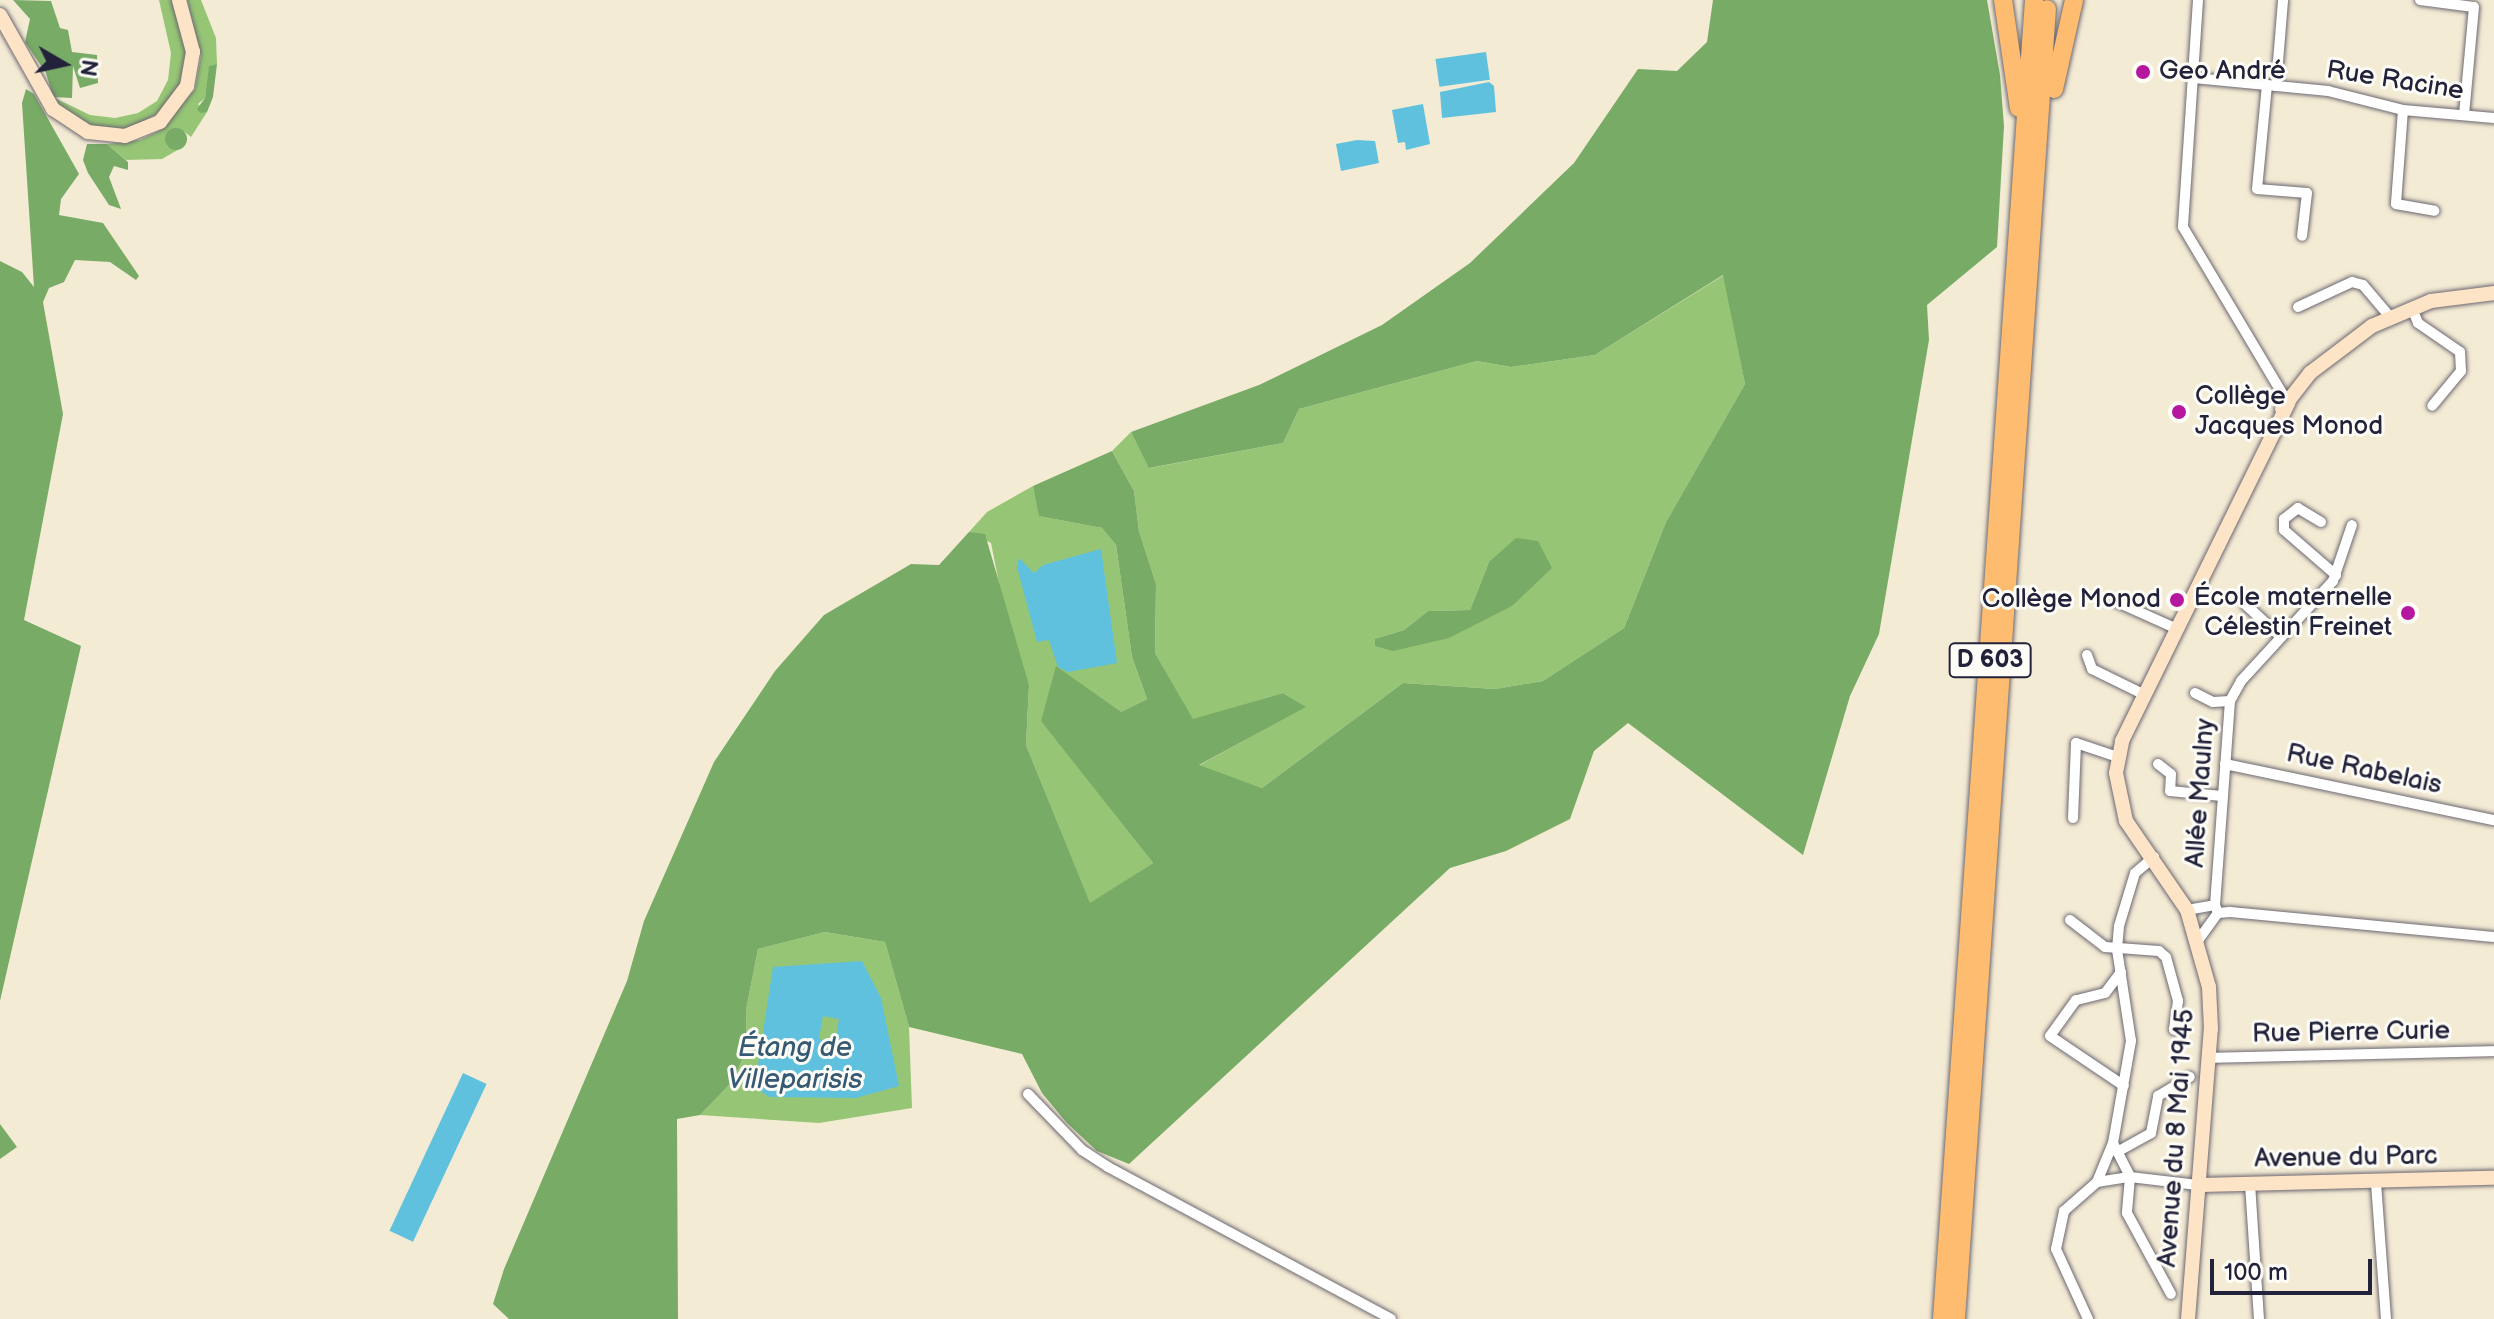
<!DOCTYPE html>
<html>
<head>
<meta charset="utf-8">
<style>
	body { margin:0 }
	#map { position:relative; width:2494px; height:1319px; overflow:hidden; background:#f4ebd5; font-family:"Balsamiq Sans",sans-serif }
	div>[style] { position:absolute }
	.green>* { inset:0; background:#96c675 }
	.forest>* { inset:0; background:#78ab66 }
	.round { border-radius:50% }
	.water>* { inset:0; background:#5fc1de; transform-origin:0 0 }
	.roads { filter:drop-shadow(0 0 2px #6c6871) drop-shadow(0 0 2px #6c6871) }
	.street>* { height:10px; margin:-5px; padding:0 5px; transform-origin:5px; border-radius:5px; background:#fff }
	.secondary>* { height:14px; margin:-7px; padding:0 7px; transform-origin:7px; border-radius:7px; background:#fee4c6 }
	.highway>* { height:18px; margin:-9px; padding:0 9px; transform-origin:9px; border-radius:9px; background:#fdbc70 }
	.dots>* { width:22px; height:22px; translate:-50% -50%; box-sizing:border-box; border:4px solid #fdfcf7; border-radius:50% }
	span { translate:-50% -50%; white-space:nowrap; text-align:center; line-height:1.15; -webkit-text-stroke:6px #fdfcf7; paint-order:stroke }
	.shield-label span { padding:2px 6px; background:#fdfcf7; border:2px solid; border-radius:6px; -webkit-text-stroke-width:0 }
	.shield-label { font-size:24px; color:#22223b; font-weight:700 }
	.poi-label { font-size:26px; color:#22223b }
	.left { translate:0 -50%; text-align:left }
	.right { translate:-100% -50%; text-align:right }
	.street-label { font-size:26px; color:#22223b }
	.water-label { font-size:28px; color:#375a74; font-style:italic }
	.north { position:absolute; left:24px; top:24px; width:80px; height:80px; -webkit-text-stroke:6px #fdfcf7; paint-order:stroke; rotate:99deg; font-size:22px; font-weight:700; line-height:32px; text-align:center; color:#22223b }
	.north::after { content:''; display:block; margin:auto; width:28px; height:36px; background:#22223b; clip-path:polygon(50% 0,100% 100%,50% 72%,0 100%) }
	.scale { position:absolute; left:2210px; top:1259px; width:162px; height:36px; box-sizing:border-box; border:4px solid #22223b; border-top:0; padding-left:10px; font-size:24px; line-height:28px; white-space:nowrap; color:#22223b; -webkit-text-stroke:6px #fdfcf7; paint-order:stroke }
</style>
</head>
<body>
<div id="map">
	<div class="green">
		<i style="clip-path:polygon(159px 0,172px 0,186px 51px,179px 89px,166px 107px,143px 123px,119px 130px,95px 127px,63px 109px,53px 97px,90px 115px,115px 118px,138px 113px,157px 101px,168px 80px,171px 53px)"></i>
		<i style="clip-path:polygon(187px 0,201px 0,216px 38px,217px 64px,209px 71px,205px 98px,198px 104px,207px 112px,191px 137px,182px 130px,170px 131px,167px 146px,181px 148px,162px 159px,126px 160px,107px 144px,140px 140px,161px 130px,195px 89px,201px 56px)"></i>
		<i style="clip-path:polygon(evenodd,1724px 275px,1745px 384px,1666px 522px,1624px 628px,1543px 681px,1495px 689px,1403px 683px,1262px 788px,1198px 766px,1305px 707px,1283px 693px,1193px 720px,1155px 653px,1156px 584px,1139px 531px,1134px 491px,1112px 451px,1131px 432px,1150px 468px,1283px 443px,1299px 409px,1477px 361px,1511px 367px,1595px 355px,1724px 275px,1489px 562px,1512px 606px,1375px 639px,1404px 630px,1428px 611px,1470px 610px,1489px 562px)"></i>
		<i style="clip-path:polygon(1033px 486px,1040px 516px,1102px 528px,1116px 545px,1132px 657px,1147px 699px,1121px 712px,1041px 720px,1153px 863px,1090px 904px,1026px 745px,1029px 685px,1006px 618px,991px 543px,969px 532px,987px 512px)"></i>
		<i style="clip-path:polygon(825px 932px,885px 942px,909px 1027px,912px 1108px,819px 1123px,700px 1115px,733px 1081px,747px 1048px,746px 1010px,758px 949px)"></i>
	</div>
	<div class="forest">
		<i style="clip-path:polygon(13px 0,51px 1px,60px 28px,68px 30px,72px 52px,97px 55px,98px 83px,80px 88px,73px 66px,72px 98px,53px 97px,46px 73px,25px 42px,30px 19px)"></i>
		<i style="clip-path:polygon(1713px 0,1987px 0,2000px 75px,2004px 126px,1997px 247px,1927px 305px,1929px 340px,1879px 634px,1850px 696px,1803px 855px,1628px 723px,1594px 751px,1570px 819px,1506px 851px,1450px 868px,1129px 1164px,1097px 1151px,1066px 1122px,1042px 1093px,1022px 1054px,909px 1027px,885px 942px,825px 932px,758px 949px,746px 1010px,747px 1048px,733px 1081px,700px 1115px,677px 1119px,678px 1319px,509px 1319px,493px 1304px,504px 1269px,627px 981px,644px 921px,714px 762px,775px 671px,824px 615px,911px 564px,939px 565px,969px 532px,985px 534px,1029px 685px,1026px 745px,1090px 903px,1153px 863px,1041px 721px,1056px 666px,1121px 712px,1147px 699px,1132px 657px,1116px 545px,1102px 528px,1039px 516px,1033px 486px,1112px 451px,1134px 491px,1139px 531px,1156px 584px,1155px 653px,1193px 719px,1283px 693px,1306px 707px,1199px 765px,1262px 788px,1403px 683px,1495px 689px,1543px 681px,1624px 628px,1666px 522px,1745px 384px,1723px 275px,1595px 355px,1511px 367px,1477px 361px,1299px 409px,1283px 443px,1149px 468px,1131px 432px,1259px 385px,1382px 325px,1470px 263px,1574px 163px,1638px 69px,1677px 71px,1707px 42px)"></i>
		<i style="clip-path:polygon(217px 64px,213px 97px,207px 112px,200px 113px,197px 109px,205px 98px,209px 66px)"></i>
		<i style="clip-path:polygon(26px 89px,34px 94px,79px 174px,61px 199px,59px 215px,103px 223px,139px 276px,136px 280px,110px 262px,75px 260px,64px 282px,49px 288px,43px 302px,63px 414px,24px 620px,81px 646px,0 1001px,0 261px,22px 272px,34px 287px,22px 103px)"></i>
		<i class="round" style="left:165px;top:128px;width:22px;height:22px"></i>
		<i style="clip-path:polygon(87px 144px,107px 144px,128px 162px,128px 170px,114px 166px,109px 177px,121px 209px,109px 205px,88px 173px,83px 160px)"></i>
		<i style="clip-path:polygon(1516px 538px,1538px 541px,1552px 568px,1512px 606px,1449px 638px,1393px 651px,1375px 646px,1375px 639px,1404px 630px,1428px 611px,1470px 610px,1489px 562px)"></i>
		<i style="clip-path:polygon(0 1124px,17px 1147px,0 1159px)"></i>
	</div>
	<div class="water">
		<i style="left:1486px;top:52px;width:28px;height:51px;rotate:82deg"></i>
		<i style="clip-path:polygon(1489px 82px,1494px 86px,1496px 112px,1442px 118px,1440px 92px)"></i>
		<i style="clip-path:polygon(1423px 104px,1430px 144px,1406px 150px,1405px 142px,1398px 143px,1392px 110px)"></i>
		<i style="clip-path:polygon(1357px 140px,1375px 141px,1379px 163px,1341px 171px,1336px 144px)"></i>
		<i style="clip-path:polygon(1101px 549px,1117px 663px,1068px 672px,1058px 667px,1049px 640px,1037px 642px,1017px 567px,1019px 558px,1034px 573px,1043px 565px)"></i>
		<i style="clip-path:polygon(evenodd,862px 961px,881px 998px,899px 1086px,856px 1098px,769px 1097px,749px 1083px,757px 1071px,773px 967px,862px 961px,823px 1016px,839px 1019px,835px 1042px,819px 1039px,823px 1016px)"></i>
		<i style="left:463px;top:1073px;width:26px;height:174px;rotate:25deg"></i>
	</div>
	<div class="roads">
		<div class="street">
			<i style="left:2198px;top:0;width:227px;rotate:93.8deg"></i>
			<i style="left:2183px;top:227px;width:205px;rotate:59.2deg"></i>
			<i style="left:2420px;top:0;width:54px;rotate:7.4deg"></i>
			<i style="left:2474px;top:7px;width:108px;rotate:95.3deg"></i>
			<i style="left:2194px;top:78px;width:135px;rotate:5.5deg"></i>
			<i style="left:2328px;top:91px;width:77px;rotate:14.2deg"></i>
			<i style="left:2403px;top:110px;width:91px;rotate:5deg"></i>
			<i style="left:2267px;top:85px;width:104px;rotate:95.5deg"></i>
			<i style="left:2257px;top:189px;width:50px;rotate:4.6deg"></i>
			<i style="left:2307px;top:193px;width:43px;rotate:96.6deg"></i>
			<i style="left:2276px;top:86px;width:86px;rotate:-85.3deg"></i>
			<i style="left:2403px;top:110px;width:94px;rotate:94.3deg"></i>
			<i style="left:2396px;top:204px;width:39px;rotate:10deg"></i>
			<i style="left:2298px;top:307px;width:60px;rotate:-24.8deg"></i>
			<i style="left:2352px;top:282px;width:11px;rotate:15deg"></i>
			<i style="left:2363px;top:285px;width:42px;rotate:49.8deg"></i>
			<i style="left:2412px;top:308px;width:16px;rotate:68deg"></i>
			<i style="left:2418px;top:323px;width:51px;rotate:34.6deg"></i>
			<i style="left:2460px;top:352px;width:19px;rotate:87deg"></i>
			<i style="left:2461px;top:371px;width:45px;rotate:129.6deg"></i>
			<i style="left:2321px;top:522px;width:27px;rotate:-149deg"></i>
			<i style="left:2298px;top:508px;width:18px;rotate:142deg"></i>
			<i style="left:2284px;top:519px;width:11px;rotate:90deg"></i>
			<i style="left:2284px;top:530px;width:69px;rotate:40.9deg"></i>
			<i style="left:2117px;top:602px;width:66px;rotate:24.2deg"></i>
			<i style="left:2246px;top:605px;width:47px;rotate:42.4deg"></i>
			<i style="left:2087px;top:655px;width:15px;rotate:70deg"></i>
			<i style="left:2092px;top:669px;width:59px;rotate:26.1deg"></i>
			<i style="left:2195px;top:693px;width:20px;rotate:27deg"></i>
			<i style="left:2213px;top:702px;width:17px;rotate:-3deg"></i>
			<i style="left:2158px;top:764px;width:16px;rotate:38deg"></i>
			<i style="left:2171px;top:774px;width:17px;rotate:93deg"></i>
			<i style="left:2170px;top:791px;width:52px;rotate:5.5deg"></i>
			<i style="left:2225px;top:764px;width:275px;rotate:11.8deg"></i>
			<i style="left:2073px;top:818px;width:75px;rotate:-87.7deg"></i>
			<i style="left:2076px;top:743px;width:44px;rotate:18.4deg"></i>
			<i style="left:2187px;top:910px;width:28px;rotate:-10deg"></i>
			<i style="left:2218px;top:913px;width:9px;rotate:-111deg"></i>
			<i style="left:2215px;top:905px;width:205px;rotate:-85.8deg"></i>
			<i style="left:2230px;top:701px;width:23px;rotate:-61deg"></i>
			<i style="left:2241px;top:681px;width:136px;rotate:-47.4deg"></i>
			<i style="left:2333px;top:581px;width:59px;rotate:-71.3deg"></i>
			<i style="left:2070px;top:920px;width:44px;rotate:37.6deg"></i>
			<i style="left:2105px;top:947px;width:54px;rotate:4.2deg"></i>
			<i style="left:2159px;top:951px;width:9px;rotate:41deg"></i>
			<i style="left:2166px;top:957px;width:46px;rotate:74.7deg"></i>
			<i style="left:2178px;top:1001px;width:29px;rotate:98deg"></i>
			<i style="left:2199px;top:939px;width:32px;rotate:-54deg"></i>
			<i style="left:2218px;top:913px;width:12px;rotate:-5deg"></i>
			<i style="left:2230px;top:912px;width:265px;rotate:5.4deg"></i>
			<i style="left:2121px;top:972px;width:26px;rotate:127deg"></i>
			<i style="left:2105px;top:993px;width:30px;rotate:166deg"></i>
			<i style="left:2076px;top:1000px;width:44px;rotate:125.8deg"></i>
			<i style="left:2050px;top:1036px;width:89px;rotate:34deg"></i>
			<i style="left:2209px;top:1058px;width:285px;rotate:-1.4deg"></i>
			<i style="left:1028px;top:1094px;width:78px;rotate:46deg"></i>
			<i style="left:1082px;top:1150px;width:31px;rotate:33deg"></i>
			<i style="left:1108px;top:1167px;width:321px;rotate:28.2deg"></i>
			<i style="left:2113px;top:1143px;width:38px;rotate:63deg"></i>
			<i style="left:2130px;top:1177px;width:36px;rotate:95deg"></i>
			<i style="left:2127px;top:1213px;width:92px;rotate:61.5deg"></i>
			<i style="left:2117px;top:1152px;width:39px;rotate:-29deg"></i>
			<i style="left:2151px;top:1133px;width:38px;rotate:-79deg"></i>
			<i style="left:2158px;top:1096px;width:37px;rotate:-31deg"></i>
			<i style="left:2097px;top:1182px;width:42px;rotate:-67.7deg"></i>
			<i style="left:2113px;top:1143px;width:104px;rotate:-80deg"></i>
			<i style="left:2131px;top:1041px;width:93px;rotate:-98.7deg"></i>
			<i style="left:2117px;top:949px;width:23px;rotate:-85deg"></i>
			<i style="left:2119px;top:926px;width:55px;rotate:-73.2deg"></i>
			<i style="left:2135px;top:873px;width:25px;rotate:-40deg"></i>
			<i style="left:2376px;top:1183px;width:136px;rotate:85.8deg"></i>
			<i style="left:2250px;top:1184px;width:135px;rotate:86.2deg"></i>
			<i style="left:2088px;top:1319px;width:77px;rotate:-114.6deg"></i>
			<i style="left:2056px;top:1249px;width:39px;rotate:-78deg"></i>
			<i style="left:2064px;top:1211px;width:44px;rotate:-41.3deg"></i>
			<i style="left:2097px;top:1182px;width:33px;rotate:-9deg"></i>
			<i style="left:2130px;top:1177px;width:68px;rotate:6.7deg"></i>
		</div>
		<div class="secondary">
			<i style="left:0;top:15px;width:108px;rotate:60.6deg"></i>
			<i style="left:53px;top:109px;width:42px;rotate:33.3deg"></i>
			<i style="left:88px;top:132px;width:37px;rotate:6deg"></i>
			<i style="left:125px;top:136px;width:38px;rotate:-22deg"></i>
			<i style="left:160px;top:122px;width:45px;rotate:-53.1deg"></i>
			<i style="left:187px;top:86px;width:35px;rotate:-80deg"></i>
			<i style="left:193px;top:52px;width:54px;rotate:-105.1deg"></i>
			<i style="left:2282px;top:409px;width:46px;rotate:-52.1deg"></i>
			<i style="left:2310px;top:373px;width:78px;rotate:-37.2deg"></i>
			<i style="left:2372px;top:326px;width:64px;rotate:-23deg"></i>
			<i style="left:2431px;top:301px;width:64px;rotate:-7.2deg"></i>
			<i style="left:2198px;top:1185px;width:296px;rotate:-1.4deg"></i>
			<i style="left:2188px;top:1319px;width:291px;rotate:-85.5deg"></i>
			<i style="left:2211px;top:1029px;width:42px;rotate:-92.7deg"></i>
			<i style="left:2209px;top:987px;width:80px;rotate:-105.9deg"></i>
			<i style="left:2187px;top:910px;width:108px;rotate:-124.4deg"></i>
			<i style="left:2126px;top:821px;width:49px;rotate:-101.8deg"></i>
			<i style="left:2116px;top:773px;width:33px;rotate:-79deg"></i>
			<i style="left:2122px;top:741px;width:377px;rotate:-63.8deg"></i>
		</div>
		<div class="highway">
			<i style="left:2003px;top:0;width:109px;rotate:81.6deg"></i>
			<i style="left:2054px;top:89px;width:91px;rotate:-77.3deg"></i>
			<i style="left:1942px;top:1319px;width:1322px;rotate:-86.01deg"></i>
			<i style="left:1956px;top:1319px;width:1313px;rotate:-86.03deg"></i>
		</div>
	</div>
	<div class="dots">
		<i style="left:2143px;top:72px;background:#b5179e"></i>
		<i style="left:2179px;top:412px;background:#b5179e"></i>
		<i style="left:2177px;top:600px;background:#b5179e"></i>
		<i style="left:2408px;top:613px;background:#b5179e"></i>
	</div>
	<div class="shield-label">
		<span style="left:1990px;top:660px">D 603</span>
	</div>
	<div class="poi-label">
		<span class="left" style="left:2159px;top:72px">Geo André</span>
		<span class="left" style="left:2195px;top:412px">Collège<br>Jacques Monod</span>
		<span class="right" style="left:2392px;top:613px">École maternelle<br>Célestin Freinet</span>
		<span class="right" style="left:2161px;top:600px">Collège Monod</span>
	</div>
	<div class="street-label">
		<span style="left:2395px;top:81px;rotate:9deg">Rue Racine</span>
		<span style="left:2364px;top:770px;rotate:12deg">Rue Rabelais</span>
		<span style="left:2201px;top:793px;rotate:-86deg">Allée Maulny</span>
		<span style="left:2351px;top:1033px;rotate:-1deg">Rue Pierre Curie</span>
		<span style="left:2177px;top:1138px;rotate:-86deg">Avenue du 8 Mai 1945</span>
		<span style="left:2346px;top:1158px;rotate:-1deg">Avenue du Parc</span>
	</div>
	<div class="water-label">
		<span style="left:795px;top:1064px">Étang de<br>Villeparisis</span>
	</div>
	<div class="north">N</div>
	<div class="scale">100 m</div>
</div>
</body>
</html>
